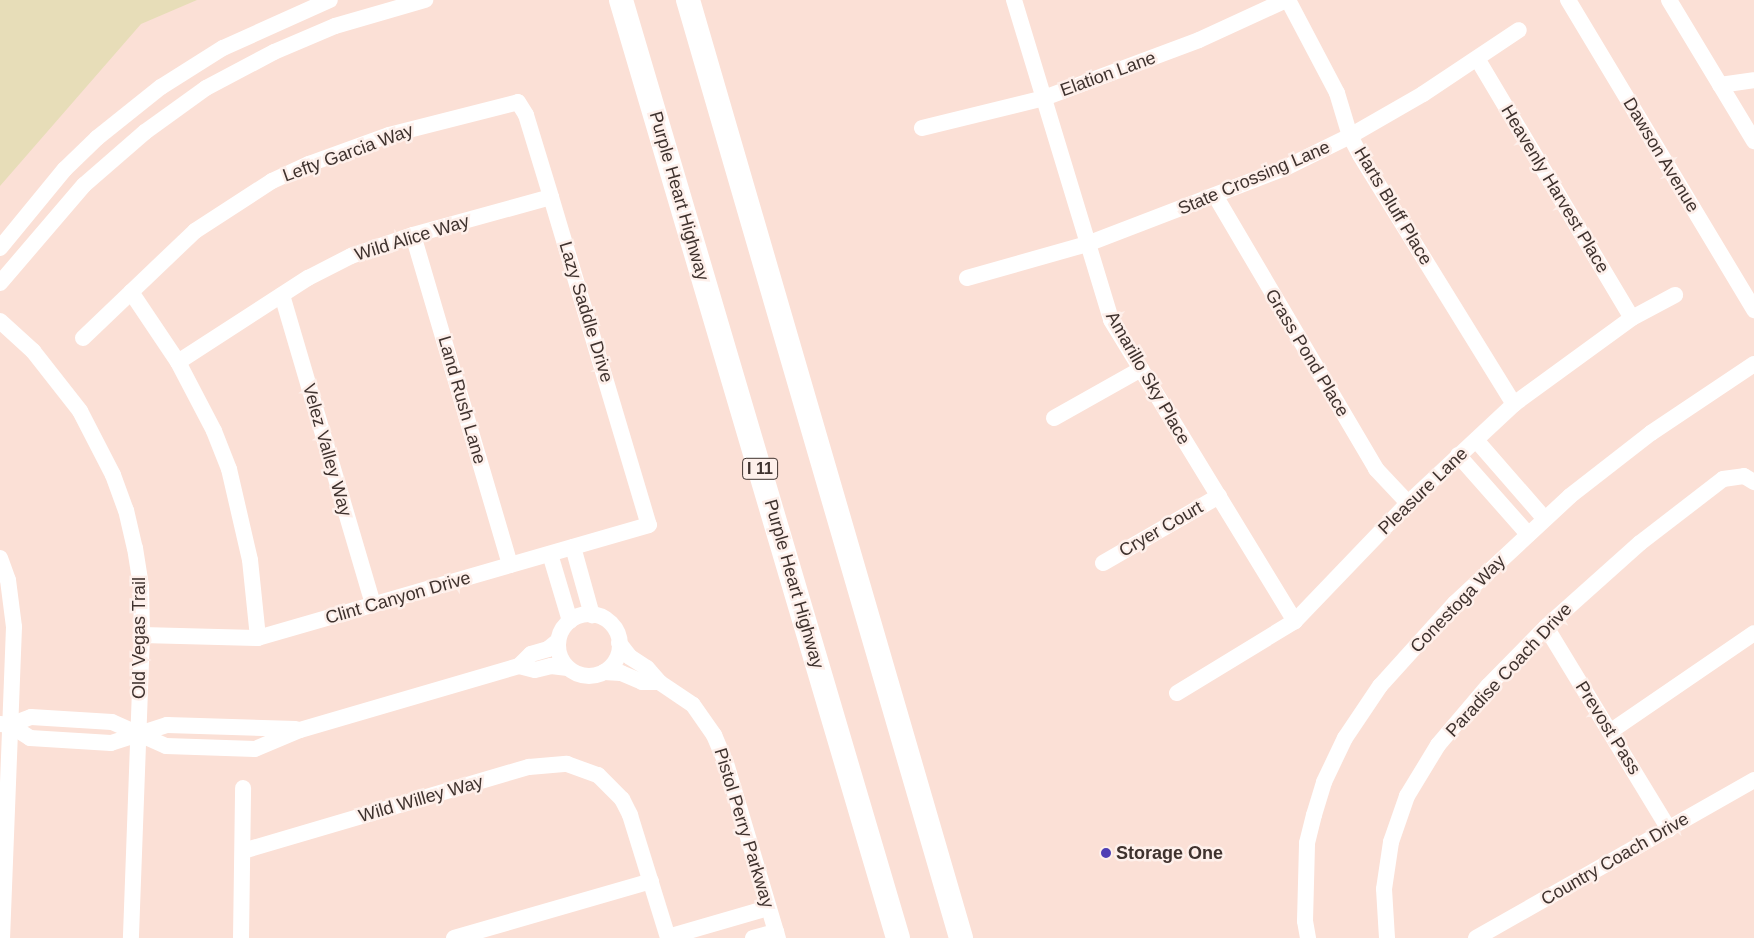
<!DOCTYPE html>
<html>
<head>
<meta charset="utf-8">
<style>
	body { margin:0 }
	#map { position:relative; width:1754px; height:938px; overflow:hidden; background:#fbe0d6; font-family:Arial,sans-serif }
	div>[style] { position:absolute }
	.sand>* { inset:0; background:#e7ddb8 }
	.minor>* { height:16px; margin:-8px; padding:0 8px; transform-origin:8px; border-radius:8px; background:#fff }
	.minor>.ring { margin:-8px; padding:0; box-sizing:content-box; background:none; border:16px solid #fff; border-radius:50% }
	.highway>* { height:24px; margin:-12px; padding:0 12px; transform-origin:12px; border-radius:12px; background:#fff }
	.dots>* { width:14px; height:14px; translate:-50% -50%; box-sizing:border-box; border:2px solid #fef0eb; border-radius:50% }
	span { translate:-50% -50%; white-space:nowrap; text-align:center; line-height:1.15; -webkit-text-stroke:5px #fef0eb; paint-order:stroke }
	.shield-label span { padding:1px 4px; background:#fef0eb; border:1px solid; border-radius:4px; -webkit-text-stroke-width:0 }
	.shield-label { font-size:16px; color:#3f322e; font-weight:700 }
	.street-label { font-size:18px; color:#3f322e }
	.poi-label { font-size:18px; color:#3f322e; font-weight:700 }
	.left { translate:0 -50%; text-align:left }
</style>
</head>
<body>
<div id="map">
	<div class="sand">
		<i style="clip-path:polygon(0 0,197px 0,141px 24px,0 186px)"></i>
	</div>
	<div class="minor">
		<i style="left:1014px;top:0;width:334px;rotate:73.1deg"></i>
		<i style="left:1111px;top:320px;width:353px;rotate:58.6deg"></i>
		<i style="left:1288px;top:0;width:105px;rotate:62.2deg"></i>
		<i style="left:1337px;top:93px;width:45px;rotate:73.2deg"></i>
		<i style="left:1350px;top:136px;width:21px;rotate:62deg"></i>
		<i style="left:1360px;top:155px;width:293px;rotate:58.3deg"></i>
		<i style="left:1568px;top:0;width:362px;rotate:59deg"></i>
		<i style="left:1669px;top:0;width:165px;rotate:58.9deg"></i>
		<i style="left:1478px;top:60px;width:300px;rotate:59.2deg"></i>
		<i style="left:1720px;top:85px;width:34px;rotate:-8deg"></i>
		<i style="left:922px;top:128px;width:126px;rotate:-13.8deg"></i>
		<i style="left:1044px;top:98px;width:165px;rotate:-20.5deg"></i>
		<i style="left:1199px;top:40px;width:96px;rotate:-24.7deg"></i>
		<i style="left:1216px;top:197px;width:316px;rotate:59.5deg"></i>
		<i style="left:1376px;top:469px;width:47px;rotate:46.7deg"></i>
		<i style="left:413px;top:235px;width:344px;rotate:73.6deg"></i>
		<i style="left:0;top:248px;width:102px;rotate:-50.6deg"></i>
		<i style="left:65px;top:169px;width:45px;rotate:-44.1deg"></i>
		<i style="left:97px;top:138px;width:82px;rotate:-38.6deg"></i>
		<i style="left:161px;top:87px;width:73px;rotate:-32.2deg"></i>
		<i style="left:223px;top:48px;width:117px;rotate:-24.2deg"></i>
		<i style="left:967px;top:278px;width:125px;rotate:-15.8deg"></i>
		<i style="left:1087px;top:244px;width:212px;rotate:-21deg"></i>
		<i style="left:1285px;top:168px;width:72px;rotate:-26.2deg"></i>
		<i style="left:1350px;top:136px;width:84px;rotate:-29.9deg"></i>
		<i style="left:1423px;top:94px;width:115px;rotate:-33.7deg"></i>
		<i style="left:0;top:283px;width:129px;rotate:-49.4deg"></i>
		<i style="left:84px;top:185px;width:81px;rotate:-41deg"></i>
		<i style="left:145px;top:132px;width:75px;rotate:-35.8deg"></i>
		<i style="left:206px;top:88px;width:77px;rotate:-27.9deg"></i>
		<i style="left:274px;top:52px;width:66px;rotate:-23.1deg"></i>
		<i style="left:335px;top:26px;width:94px;rotate:-16.1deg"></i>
		<i style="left:131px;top:292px;width:84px;rotate:56.1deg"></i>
		<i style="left:178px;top:362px;width:78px;rotate:62.4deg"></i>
		<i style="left:214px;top:431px;width:41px;rotate:68.5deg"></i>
		<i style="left:229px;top:469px;width:93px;rotate:77deg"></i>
		<i style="left:250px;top:560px;width:78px;rotate:84.1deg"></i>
		<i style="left:282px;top:295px;width:323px;rotate:73.6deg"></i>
		<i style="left:0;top:321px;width:45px;rotate:42.3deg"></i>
		<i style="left:33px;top:351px;width:76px;rotate:51.9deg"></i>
		<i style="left:80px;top:411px;width:72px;rotate:62.7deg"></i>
		<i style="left:113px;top:475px;width:37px;rotate:70deg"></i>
		<i style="left:126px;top:510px;width:39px;rotate:77deg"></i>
		<i style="left:135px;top:548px;width:39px;rotate:81deg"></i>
		<i style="left:141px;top:587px;width:48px;rotate:88.8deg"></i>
		<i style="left:142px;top:635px;width:303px;rotate:92.1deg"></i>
		<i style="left:83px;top:338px;width:155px;rotate:-43.7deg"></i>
		<i style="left:195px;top:231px;width:92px;rotate:-33deg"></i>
		<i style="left:272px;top:181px;width:41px;rotate:-24.7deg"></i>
		<i style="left:309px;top:164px;width:85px;rotate:-19.9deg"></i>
		<i style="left:389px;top:135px;width:133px;rotate:-14.3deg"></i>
		<i style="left:518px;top:102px;width:15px;rotate:58deg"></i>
		<i style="left:526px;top:115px;width:86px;rotate:73deg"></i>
		<i style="left:551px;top:197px;width:342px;rotate:73.4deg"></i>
		<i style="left:649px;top:525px;width:407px;rotate:163.9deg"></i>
		<i style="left:258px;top:638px;width:116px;rotate:-178.5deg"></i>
		<i style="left:178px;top:362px;width:155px;rotate:-32.9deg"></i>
		<i style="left:308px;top:278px;width:48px;rotate:-27.1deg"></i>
		<i style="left:351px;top:256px;width:65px;rotate:-18.7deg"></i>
		<i style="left:413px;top:235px;width:143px;rotate:-15.4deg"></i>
		<i style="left:1054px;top:418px;width:100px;rotate:-29.4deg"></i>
		<i style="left:1476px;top:440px;width:103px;rotate:48.9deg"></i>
		<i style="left:1458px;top:455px;width:106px;rotate:48.5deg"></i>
		<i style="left:573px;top:547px;width:71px;rotate:74.4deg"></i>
		<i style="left:550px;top:554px;width:70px;rotate:73.4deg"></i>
		<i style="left:0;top:558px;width:23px;rotate:70deg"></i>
		<i style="left:8px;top:580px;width:47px;rotate:82.7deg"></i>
		<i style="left:14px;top:627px;width:311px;rotate:92.2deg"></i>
		<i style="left:1103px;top:563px;width:134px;rotate:-30deg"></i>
		<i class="ring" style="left:558px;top:614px;width:46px;height:46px"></i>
		<i style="left:1546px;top:627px;width:237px;rotate:58.7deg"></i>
		<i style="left:619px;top:643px;width:18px;rotate:52deg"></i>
		<i style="left:630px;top:657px;width:20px;rotate:33deg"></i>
		<i style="left:647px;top:668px;width:18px;rotate:49deg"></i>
		<i style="left:659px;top:682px;width:41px;rotate:34.1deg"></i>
		<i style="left:693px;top:705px;width:37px;rotate:55deg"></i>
		<i style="left:714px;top:735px;width:30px;rotate:67deg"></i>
		<i style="left:726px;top:763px;width:183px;rotate:73.5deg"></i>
		<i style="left:519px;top:666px;width:17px;rotate:-45deg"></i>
		<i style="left:531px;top:654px;width:18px;rotate:-16deg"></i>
		<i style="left:548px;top:649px;width:13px;rotate:-39deg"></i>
		<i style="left:604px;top:672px;width:17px;rotate:3deg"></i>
		<i style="left:621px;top:673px;width:23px;rotate:23deg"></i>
		<i style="left:642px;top:682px;width:17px"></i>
		<i style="left:1177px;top:693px;width:138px;rotate:-31.4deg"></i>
		<i style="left:1295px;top:621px;width:163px;rotate:-46.2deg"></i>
		<i style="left:1408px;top:503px;width:145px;rotate:-43deg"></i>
		<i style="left:1514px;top:404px;width:146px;rotate:-36.1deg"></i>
		<i style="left:1632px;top:318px;width:49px;rotate:-28.1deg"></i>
		<i style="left:0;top:724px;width:10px;rotate:6deg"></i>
		<i style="left:10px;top:725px;width:22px;rotate:-21deg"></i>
		<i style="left:31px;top:717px;width:81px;rotate:3.5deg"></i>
		<i style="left:112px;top:722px;width:59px;rotate:24deg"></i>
		<i style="left:166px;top:746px;width:89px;rotate:1.9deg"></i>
		<i style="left:255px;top:749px;width:49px;rotate:-22.9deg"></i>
		<i style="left:300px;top:730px;width:228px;rotate:-16.3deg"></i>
		<i style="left:519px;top:666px;width:16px;rotate:14deg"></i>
		<i style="left:535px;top:670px;width:16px;rotate:-14deg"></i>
		<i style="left:551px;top:666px;width:17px;rotate:7deg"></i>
		<i style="left:10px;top:725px;width:24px;rotate:33deg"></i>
		<i style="left:30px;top:738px;width:81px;rotate:3.5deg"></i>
		<i style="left:111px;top:743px;width:59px;rotate:-17.8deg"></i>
		<i style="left:167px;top:725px;width:129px;rotate:1.8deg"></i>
		<i style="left:1611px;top:731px;width:173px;rotate:-34.4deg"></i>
		<i style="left:243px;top:851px;width:298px;rotate:-16.4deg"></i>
		<i style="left:529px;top:767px;width:38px;rotate:-5deg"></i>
		<i style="left:567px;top:764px;width:33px;rotate:20deg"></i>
		<i style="left:598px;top:775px;width:34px;rotate:45deg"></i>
		<i style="left:622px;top:799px;width:18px;rotate:63deg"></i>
		<i style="left:630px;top:815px;width:129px;rotate:72.8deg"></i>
		<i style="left:668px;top:937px;width:104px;rotate:-16.2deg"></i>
		<i style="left:241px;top:938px;width:150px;rotate:-89.2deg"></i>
		<i style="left:454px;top:938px;width:205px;rotate:-16.1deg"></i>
		<i style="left:753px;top:938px;width:24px;rotate:-15deg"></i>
		<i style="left:1308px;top:938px;width:17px;rotate:-100deg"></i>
		<i style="left:1305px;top:921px;width:78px;rotate:-88.5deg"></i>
		<i style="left:1307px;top:843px;width:29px;rotate:-76deg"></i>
		<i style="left:1314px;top:815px;width:34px;rotate:-73deg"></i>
		<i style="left:1324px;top:782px;width:49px;rotate:-64.5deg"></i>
		<i style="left:1345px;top:738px;width:63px;rotate:-56.1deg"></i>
		<i style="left:1380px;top:686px;width:112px;rotate:-47.9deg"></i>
		<i style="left:1455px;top:603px;width:157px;rotate:-42.9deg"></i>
		<i style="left:1570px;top:496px;width:103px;rotate:-37.9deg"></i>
		<i style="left:1651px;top:433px;width:124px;rotate:-33.8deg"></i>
		<i style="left:1387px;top:938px;width:49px;rotate:-93.5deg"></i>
		<i style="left:1384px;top:889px;width:48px;rotate:-81.5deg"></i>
		<i style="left:1391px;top:842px;width:49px;rotate:-70.8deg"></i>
		<i style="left:1407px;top:796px;width:60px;rotate:-58.7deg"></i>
		<i style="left:1438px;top:745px;width:77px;rotate:-49.7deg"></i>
		<i style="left:1488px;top:686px;width:83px;rotate:-45.5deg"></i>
		<i style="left:1546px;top:627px;width:126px;rotate:-41.8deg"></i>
		<i style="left:1640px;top:543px;width:105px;rotate:-37.6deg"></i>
		<i style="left:1723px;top:479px;width:21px;rotate:-8deg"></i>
		<i style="left:1744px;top:476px;width:12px;rotate:31deg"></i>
		<i style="left:1476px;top:938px;width:320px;rotate:-29.6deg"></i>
	</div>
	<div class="highway">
		<i style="left:621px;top:0;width:978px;rotate:73.55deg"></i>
		<i style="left:688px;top:0;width:977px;rotate:73.77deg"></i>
	</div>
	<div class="dots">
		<i style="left:1106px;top:853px;background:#4e3eb5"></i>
	</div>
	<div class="shield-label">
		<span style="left:760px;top:469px">I 11</span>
	</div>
	<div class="street-label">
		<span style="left:1108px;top:74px;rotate:-20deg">Elation Lane</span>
		<span style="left:348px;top:153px;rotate:-20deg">Lefty Garcia Way</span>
		<span style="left:1661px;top:155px;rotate:59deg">Dawson Avenue</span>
		<span style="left:1254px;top:178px;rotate:-23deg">State Crossing Lane</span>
		<span style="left:1555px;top:189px;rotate:59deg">Heavenly Harvest Place</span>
		<span style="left:679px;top:196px;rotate:74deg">Purple Heart Highway</span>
		<span style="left:1393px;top:206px;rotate:59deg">Harts Bluff Place</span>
		<span style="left:412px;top:238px;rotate:-17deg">Wild Alice Way</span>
		<span style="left:586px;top:312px;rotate:73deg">Lazy Saddle Drive</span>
		<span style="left:1307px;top:353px;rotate:59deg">Grass Pond Place</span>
		<span style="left:1148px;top:378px;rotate:60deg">Amarillo Sky Place</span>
		<span style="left:462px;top:400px;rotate:74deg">Land Rush Lane</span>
		<span style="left:327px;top:450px;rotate:74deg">Velez Valley Way</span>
		<span style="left:1423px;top:491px;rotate:-44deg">Pleasure Lane</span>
		<span style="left:1161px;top:529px;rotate:-30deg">Cryer Court</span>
		<span style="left:794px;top:584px;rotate:74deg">Purple Heart Highway</span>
		<span style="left:398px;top:598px;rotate:-16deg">Clint Canyon Drive</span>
		<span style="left:1458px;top:604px;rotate:-46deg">Conestoga Way</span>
		<span style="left:139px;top:638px;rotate:-90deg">Old Vegas Trail</span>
		<span style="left:1509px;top:670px;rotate:-47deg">Paradise Coach Drive</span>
		<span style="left:1608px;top:728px;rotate:58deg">Prevost Pass</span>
		<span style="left:421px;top:799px;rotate:-16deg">Wild Willey Way</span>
		<span style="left:744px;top:828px;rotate:73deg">Pistol Perry Parkway</span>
		<span style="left:1615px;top:859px;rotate:-30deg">Country Coach Drive</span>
	</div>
	<div class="poi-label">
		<span class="left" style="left:1116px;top:853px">Storage One</span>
	</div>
</div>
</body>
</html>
